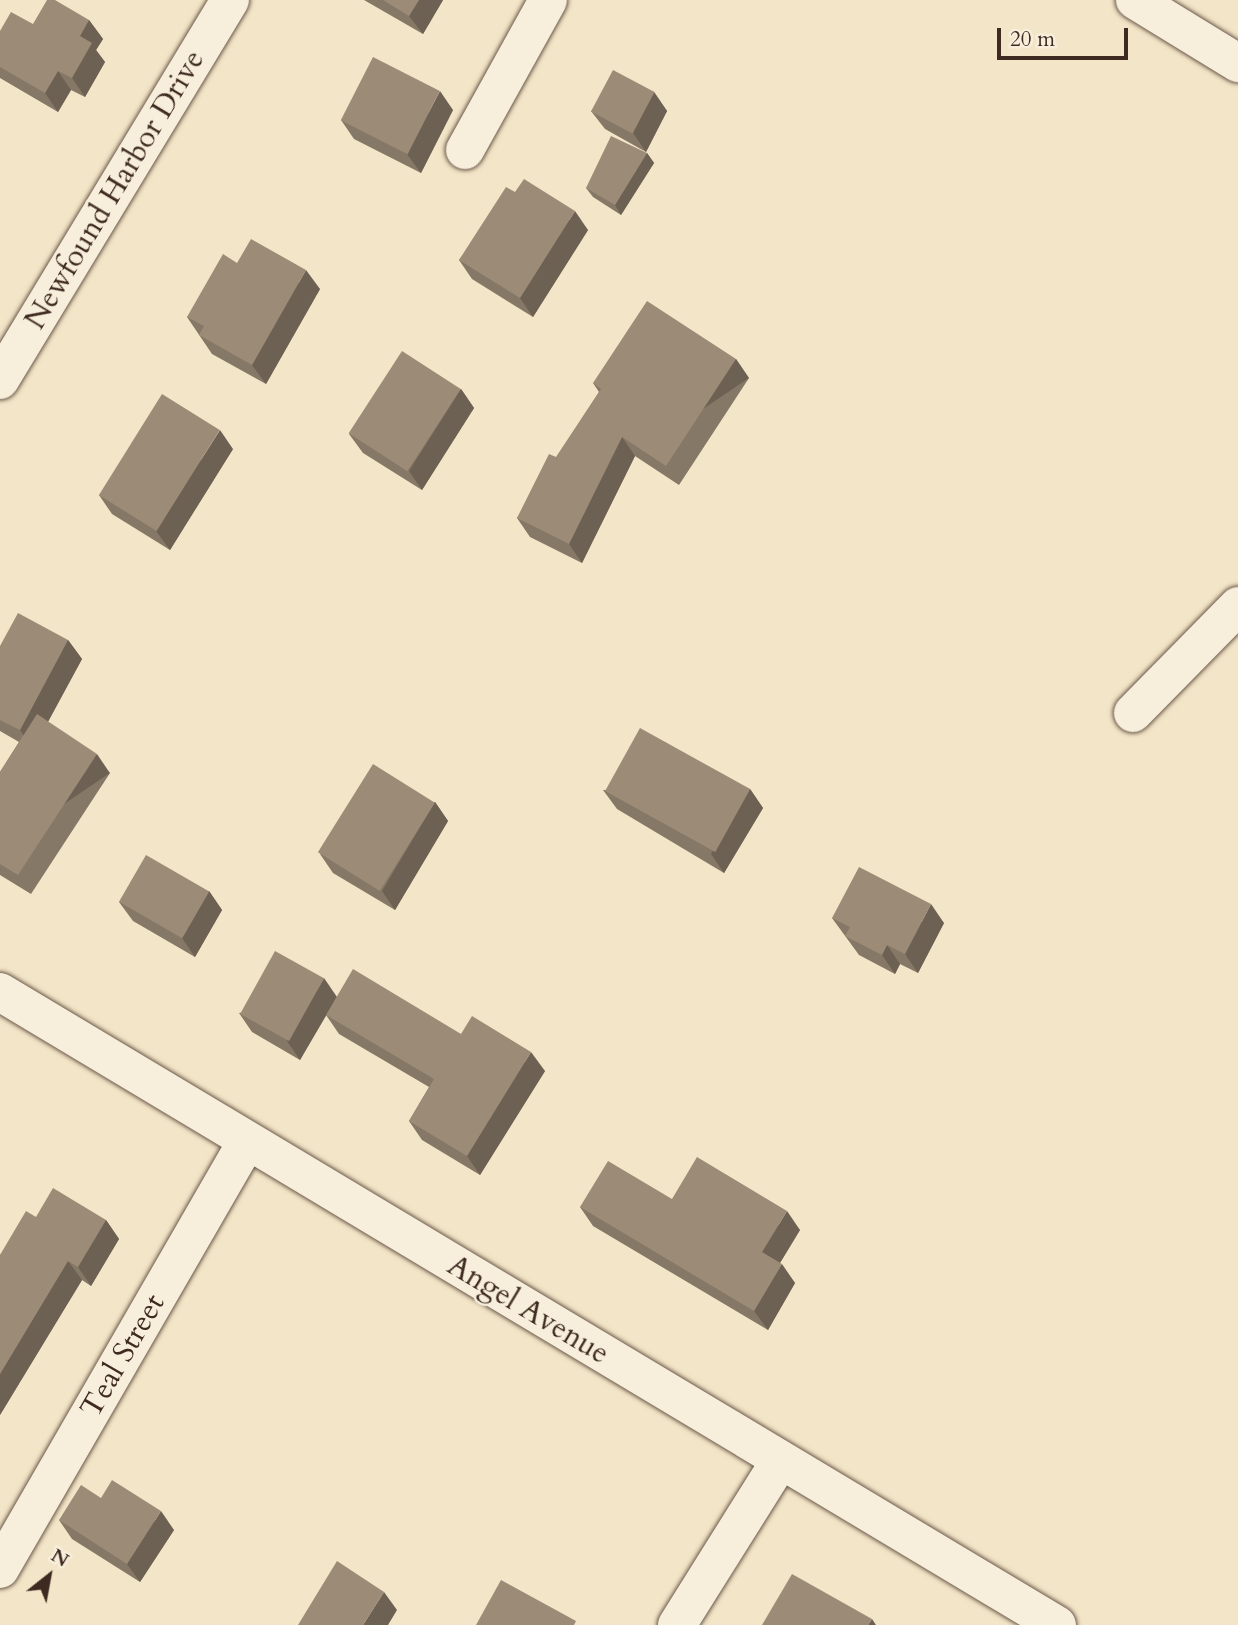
<!DOCTYPE html>
<html>
<head>
<meta charset="utf-8">
<style>
	body { margin:0 }
	#map { position:relative; width:1238px; height:1625px; overflow:hidden; background:#f3e5c7; font-family:Cardo,serif }
	div>[style] { position:absolute }
	.roads { filter:drop-shadow(0 0 2px #6b594a) drop-shadow(0 0 2px #6b594a) }
	.minor>* { height:38px; margin:-19px; padding:0 19px; transform-origin:19px; border-radius:19px; background:#f7eedb }
	.wall>* { inset:0; background:#867866 }
	.shaded-wall>* { inset:0; background:#6d6153; transform-origin:0 0 }
	.building>* { inset:0; background:#9c8b77; transform-origin:0 0 }
	span { translate:-50% -50%; white-space:nowrap; text-align:center; line-height:1.15; -webkit-text-stroke:5px #f7eedb; paint-order:stroke }
	.street-label { font-size:30px; color:#3e2a20 }
	.north { position:absolute; left:14px; top:1541px; width:70px; height:70px; -webkit-text-stroke:5px #f7eedb; paint-order:stroke; rotate:31deg; font-size:19px; font-weight:700; line-height:28px; text-align:center; color:#3e2a20 }
	.north::after { content:''; display:block; margin:auto; width:24px; height:32px; background:#3e2a20; clip-path:polygon(50% 0,100% 100%,50% 72%,0 100%) }
	.scale { position:absolute; left:997px; top:28px; width:131px; height:32px; box-sizing:border-box; border:4px solid #3e2a20; border-top:0; padding-left:9px; font-size:21px; line-height:24px; white-space:nowrap; color:#3e2a20; -webkit-text-stroke:5px #f7eedb; paint-order:stroke }
</style>
</head>
<body>
<div id="map">
	<div class="roads">
		<div class="minor">
			<i style="left:1135px;top:0;width:121px;rotate:31.5deg"></i>
			<i style="left:465px;top:150px;width:171px;rotate:-61deg"></i>
			<i style="left:0;top:380px;width:444px;rotate:-58.8deg"></i>
			<i style="left:1133px;top:713px;width:150px;rotate:-45.5deg"></i>
			<i style="left:0;top:992px;width:1232px;rotate:30.92deg"></i>
			<i style="left:0;top:1569px;width:492px;rotate:-60deg"></i>
			<i style="left:677px;top:1625px;width:194px;rotate:-57.9deg"></i>
		</div>
	</div>
	<div class="wall">
		<i style="clip-path:polygon(364px 0,443px 0,423px 34px)"></i>
		<i style="clip-path:polygon(89px 20px,103px 39px,96px 50px,105px 62px,85px 97px,71px 90px,58px 112px,0 78px,0 31px,33px 24px)"></i>
		<i style="clip-path:polygon(654px 92px,667px 111px,646px 152px,605px 129px,591px 111px)"></i>
		<i style="clip-path:polygon(453px 110px,421px 173px,354px 139px,341px 120px)"></i>
		<i style="clip-path:polygon(647px 153px,654px 163px,621px 215px,593px 197px,586px 188px)"></i>
		<i style="clip-path:polygon(515px 192px,588px 230px,533px 317px,472px 279px,459px 260px)"></i>
		<i style="clip-path:polygon(237px 263px,320px 289px,266px 384px,212px 354px,187px 317px)"></i>
		<i style="clip-path:polygon(736px 359px,749px 378px,679px 485px,635px 456px,582px 563px,530px 537px,517px 518px,599px 392px,593px 383px)"></i>
		<i style="clip-path:polygon(461px 389px,474px 408px,422px 490px,363px 453px,349px 434px)"></i>
		<i style="clip-path:polygon(233px 449px,170px 550px,112px 514px,99px 495px)"></i>
		<i style="clip-path:polygon(68px 640px,82px 659px,48px 722px,110px 773px,31px 894px,0 875px,0 772px,19px 742px,0 731px,0 646px)"></i>
		<i style="clip-path:polygon(750px 789px,763px 808px,724px 873px,617px 809px,603px 790px)"></i>
		<i style="clip-path:polygon(435px 802px,448px 821px,395px 910px,333px 873px,320px 854px)"></i>
		<i style="clip-path:polygon(209px 891px,222px 910px,195px 957px,133px 921px,119px 902px)"></i>
		<i style="clip-path:polygon(832px 918px,944px 923px,918px 973px,900px 964px,895px 974px,859px 955px)"></i>
		<i style="clip-path:polygon(336px 997px,461px 1034px,545px 1071px,480px 1175px,422px 1140px,409px 1121px,429px 1087px,339px 1034px,326px 1015px,300px 1060px,252px 1032px,239px 1013px)"></i>
		<i style="clip-path:polygon(672px 1199px,800px 1230px,780px 1263px,795px 1283px,768px 1330px,593px 1226px,580px 1207px)"></i>
		<i style="clip-path:polygon(36px 1217px,106px 1220px,119px 1239px,91px 1286px,82px 1280px,0 1415px,0 1255px)"></i>
		<i style="clip-path:polygon(101px 1498px,174px 1530px,140px 1582px,72px 1539px,59px 1520px)"></i>
	</div>
	<div class="shaded-wall">
		<i style="clip-path:polygon(419px 0,443px 0,423px 34px,409px 16px)"></i>
		<i style="clip-path:polygon(89px 20px,103px 39px,96px 50px,105px 62px,85px 97px,72px 78px,80px 36px)"></i>
		<i style="clip-path:polygon(58px 71px,71px 90px,58px 112px,45px 93px)"></i>
		<i style="clip-path:polygon(440px 91px,453px 110px,421px 173px,407px 154px)"></i>
		<i style="clip-path:polygon(654px 92px,667px 111px,646px 152px,633px 133px)"></i>
		<i style="clip-path:polygon(647px 153px,654px 163px,621px 215px,615px 205px)"></i>
		<i style="clip-path:polygon(575px 211px,588px 230px,533px 317px,520px 298px)"></i>
		<i style="clip-path:polygon(306px 270px,320px 289px,266px 384px,252px 365px)"></i>
		<i style="left:736px;top:359px;width:23px;height:128px;rotate:56deg"></i>
		<i style="clip-path:polygon(461px 389px,474px 408px,422px 490px,409px 471px)"></i>
		<i style="clip-path:polygon(220px 430px,233px 449px,170px 550px,156px 531px)"></i>
		<i style="clip-path:polygon(622px 437px,635px 456px,582px 563px,569px 544px)"></i>
		<i style="clip-path:polygon(68px 640px,82px 659px,33px 749px,20px 730px)"></i>
		<i style="left:97px;top:754px;width:23px;height:145px;rotate:56deg"></i>
		<i style="clip-path:polygon(750px 789px,763px 808px,724px 873px,711px 854px)"></i>
		<i style="clip-path:polygon(435px 802px,448px 821px,395px 910px,382px 891px)"></i>
		<i style="clip-path:polygon(209px 891px,222px 910px,195px 957px,182px 938px)"></i>
		<i style="clip-path:polygon(931px 904px,944px 923px,918px 973px,905px 954px)"></i>
		<i style="clip-path:polygon(887px 945px,900px 964px,895px 974px,882px 955px)"></i>
		<i style="clip-path:polygon(324px 978px,337px 997px,300px 1060px,287px 1041px)"></i>
		<i style="clip-path:polygon(531px 1052px,545px 1071px,480px 1175px,467px 1156px)"></i>
		<i style="clip-path:polygon(787px 1211px,800px 1230px,775px 1271px,762px 1252px)"></i>
		<i style="clip-path:polygon(106px 1220px,119px 1239px,91px 1286px,78px 1267px)"></i>
		<i style="clip-path:polygon(68px 1261px,82px 1280px,0 1415px,0 1374px)"></i>
		<i style="clip-path:polygon(782px 1264px,795px 1283px,768px 1330px,754px 1311px)"></i>
		<i style="clip-path:polygon(161px 1511px,174px 1530px,140px 1582px,127px 1564px)"></i>
		<i style="clip-path:polygon(384px 1592px,397px 1610px,388px 1625px,363px 1625px)"></i>
		<i style="clip-path:polygon(872px 1619px,876px 1625px,868px 1625px)"></i>
	</div>
	<div class="building">
		<i style="clip-path:polygon(47px 0,55px 0,89px 20px,80px 36px,92px 43px,72px 78px,58px 71px,45px 93px,0 67px,0 31px,11px 12px,33px 24px)"></i>
		<i style="clip-path:polygon(383px 0,419px 0,409px 16px)"></i>
		<i style="left:373px;top:57px;width:75px;height:71px;rotate:27deg"></i>
		<i style="left:613px;top:70px;width:47px;height:47px;rotate:28deg"></i>
		<i style="clip-path:polygon(611px 136px,647px 153px,615px 205px,586px 188px)"></i>
		<i style="clip-path:polygon(524px 179px,575px 211px,520px 298px,459px 260px,506px 187px,515px 192px)"></i>
		<i style="clip-path:polygon(251px 239px,306px 270px,252px 365px,199px 335px,204px 326px,187px 317px,223px 254px,237px 263px)"></i>
		<i style="clip-path:polygon(647px 301px,736px 359px,666px 466px,622px 437px,569px 544px,517px 518px,549px 454px,556px 457px,601px 389px,593px 383px)"></i>
		<i style="left:402px;top:351px;width:70px;height:98px;rotate:33deg"></i>
		<i style="left:162px;top:394px;width:68px;height:119px;rotate:32deg"></i>
		<i style="clip-path:polygon(18px 613px,68px 640px,20px 730px,0 720px,0 646px)"></i>
		<i style="clip-path:polygon(37px 714px,97px 754px,18px 875px,0 864px,0 772px)"></i>
		<i style="left:640px;top:728px;width:126px;height:72px;rotate:29deg"></i>
		<i style="left:373px;top:764px;width:73px;height:104px;rotate:32deg"></i>
		<i style="left:146px;top:855px;width:73px;height:54px;rotate:30deg"></i>
		<i style="clip-path:polygon(859px 867px,931px 904px,905px 954px,887px 945px,882px 955px,845px 936px,850px 927px,832px 918px)"></i>
		<i style="left:275px;top:951px;width:56px;height:72px;rotate:29deg"></i>
		<i style="clip-path:polygon(353px 969px,461px 1034px,472px 1016px,531px 1052px,467px 1156px,409px 1121px,434px 1079px,326px 1015px)"></i>
		<i style="clip-path:polygon(697px 1157px,787px 1211px,762px 1252px,782px 1264px,754px 1311px,580px 1207px,608px 1161px,672px 1199px)"></i>
		<i style="clip-path:polygon(53px 1188px,106px 1220px,78px 1267px,68px 1261px,0 1374px,0 1255px,26px 1211px,36px 1217px)"></i>
		<i style="clip-path:polygon(112px 1480px,161px 1511px,127px 1564px,59px 1520px,81px 1485px,101px 1498px)"></i>
		<i style="clip-path:polygon(337px 1561px,384px 1592px,363px 1625px,298px 1625px)"></i>
		<i style="clip-path:polygon(792px 1574px,872px 1619px,868px 1625px,762px 1625px)"></i>
		<i style="clip-path:polygon(501px 1580px,576px 1621px,574px 1625px,476px 1625px)"></i>
	</div>
	<div class="street-label">
		<span style="left:115px;top:190px;rotate:-59deg">Newfound Harbor Drive</span>
		<span style="left:528px;top:1310px;rotate:31deg">Angel Avenue</span>
		<span style="left:123px;top:1356px;rotate:-60deg">Teal Street</span>
	</div>
	<div class="north">N</div>
	<div class="scale">20 m</div>
</div>
</body>
</html>
